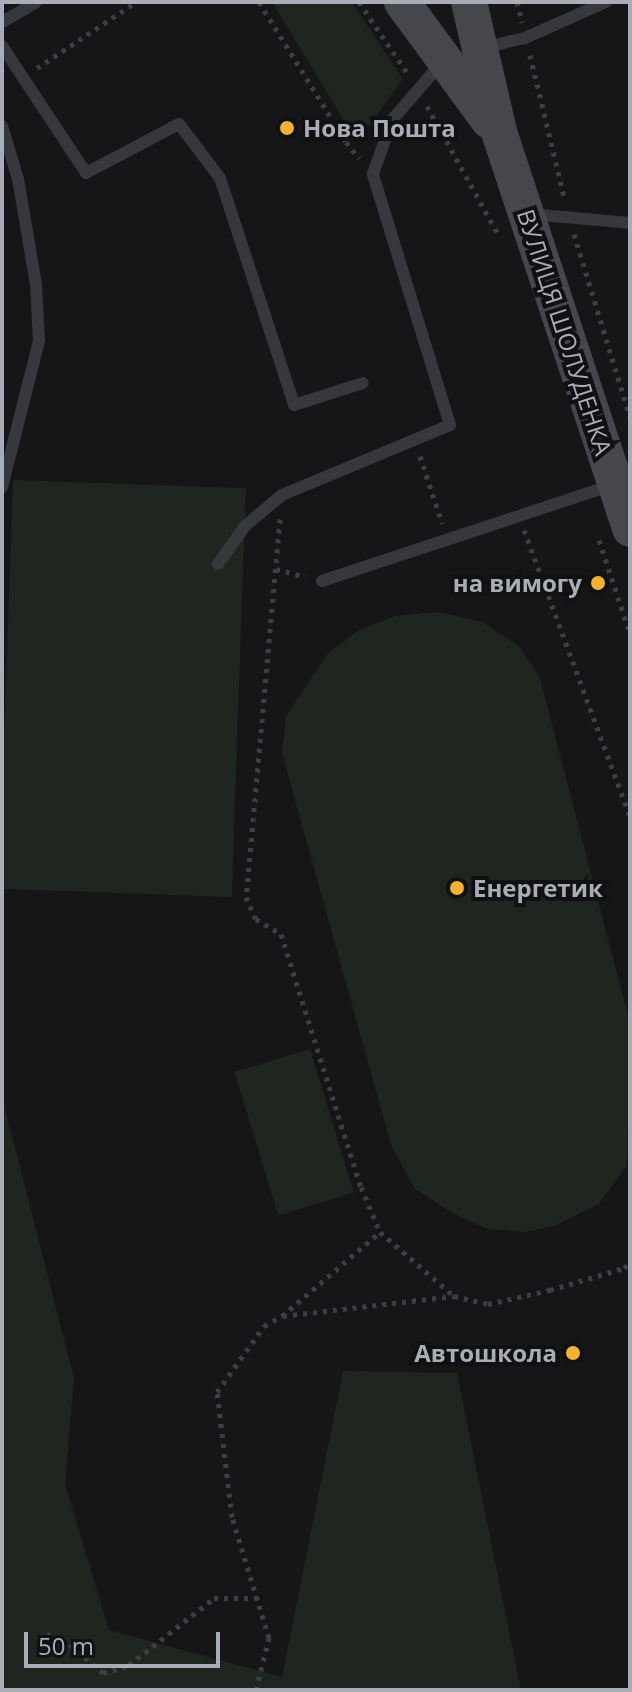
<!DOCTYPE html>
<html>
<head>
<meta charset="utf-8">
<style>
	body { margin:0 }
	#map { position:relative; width:632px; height:1692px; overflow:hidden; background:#161618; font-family:"Open Sans",sans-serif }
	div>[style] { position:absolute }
	.green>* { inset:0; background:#1e261f; transform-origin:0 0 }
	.path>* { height:5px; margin-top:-2.5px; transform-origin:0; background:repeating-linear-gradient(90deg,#3d3f44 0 4px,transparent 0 10px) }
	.service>* { height:12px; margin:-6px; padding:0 6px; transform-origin:6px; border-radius:6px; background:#37383d }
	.secondary>* { height:36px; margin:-18px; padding:0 18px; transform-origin:18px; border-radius:18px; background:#45474d }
	.dots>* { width:22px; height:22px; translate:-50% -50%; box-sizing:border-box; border:4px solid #111113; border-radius:50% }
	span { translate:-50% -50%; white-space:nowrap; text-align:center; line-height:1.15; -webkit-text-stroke:8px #111113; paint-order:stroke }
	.poi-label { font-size:24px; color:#a8adb8; font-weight:700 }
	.left { translate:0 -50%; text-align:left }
	.right { translate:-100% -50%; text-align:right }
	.street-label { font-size:24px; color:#a8adb8 }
	.frame { position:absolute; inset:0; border:4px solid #a8adb8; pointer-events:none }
	.scale { position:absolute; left:24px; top:1632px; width:196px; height:36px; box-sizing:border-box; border:4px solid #a8adb8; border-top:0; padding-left:10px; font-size:24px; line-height:28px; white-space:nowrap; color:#a8adb8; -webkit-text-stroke:6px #111113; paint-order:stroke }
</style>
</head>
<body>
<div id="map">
	<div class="green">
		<i style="clip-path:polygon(272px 2px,352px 2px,403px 79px,357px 142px)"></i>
		<i style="left:13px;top:480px;width:233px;height:409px;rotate:2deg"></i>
		<i style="clip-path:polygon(437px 612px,483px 622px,519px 646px,540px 678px,630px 1023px,627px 1165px,599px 1204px,554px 1226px,525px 1232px,487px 1229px,454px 1214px,415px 1189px,391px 1145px,282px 753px,286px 716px,328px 653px,361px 629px,395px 616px)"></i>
		<i style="left:310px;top:1049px;width:150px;height:79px;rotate:73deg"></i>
		<i style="clip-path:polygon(2px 1097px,74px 1378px,65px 1484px,109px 1630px,282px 1677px,343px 1371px,457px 1373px,521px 1690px,2px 1690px)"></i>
	</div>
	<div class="path">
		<i style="left:259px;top:2px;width:165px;rotate:58.1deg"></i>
		<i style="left:346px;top:142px;width:21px;rotate:51deg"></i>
		<i style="left:359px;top:2px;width:87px;rotate:55.8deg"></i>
		<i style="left:517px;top:2px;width:21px;rotate:76deg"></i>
		<i style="left:530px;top:55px;width:150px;rotate:76.5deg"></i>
		<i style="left:37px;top:68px;width:119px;rotate:-33.7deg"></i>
		<i style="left:427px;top:106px;width:146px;rotate:61deg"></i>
		<i style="left:574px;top:234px;width:191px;rotate:73deg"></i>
		<i style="left:420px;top:456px;width:71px;rotate:71.8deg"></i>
		<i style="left:280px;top:519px;width:380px;rotate:95.1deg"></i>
		<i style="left:246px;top:897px;width:24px;rotate:66deg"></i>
		<i style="left:256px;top:919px;width:29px;rotate:31deg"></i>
		<i style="left:281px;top:934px;width:265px;rotate:72.5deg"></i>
		<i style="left:361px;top:1187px;width:49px;rotate:67.1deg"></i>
		<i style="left:524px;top:530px;width:306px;rotate:69.7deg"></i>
		<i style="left:599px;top:540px;width:99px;rotate:71.7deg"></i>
		<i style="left:276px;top:569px;width:30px;rotate:15deg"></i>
		<i style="left:283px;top:1316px;width:172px;rotate:-6.7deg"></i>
		<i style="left:454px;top:1296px;width:35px;rotate:13deg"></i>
		<i style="left:488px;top:1304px;width:64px;rotate:-12.7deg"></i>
		<i style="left:550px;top:1290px;width:77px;rotate:-16.6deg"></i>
		<i style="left:624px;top:1268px;width:8px;rotate:-40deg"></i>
		<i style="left:47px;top:1634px;width:16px;rotate:15deg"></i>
		<i style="left:62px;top:1638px;width:54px;rotate:40.5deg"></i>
		<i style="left:103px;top:1673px;width:27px;rotate:-17deg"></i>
		<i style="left:129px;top:1665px;width:108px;rotate:-38.2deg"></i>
		<i style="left:214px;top:1598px;width:44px"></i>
		<i style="left:256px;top:1690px;width:54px;rotate:-76deg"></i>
		<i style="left:269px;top:1638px;width:127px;rotate:-107deg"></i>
		<i style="left:232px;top:1517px;width:126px;rotate:-96.8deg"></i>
		<i style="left:217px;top:1392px;width:81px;rotate:-54.5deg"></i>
		<i style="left:264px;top:1326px;width:21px;rotate:-29deg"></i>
		<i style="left:282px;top:1316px;width:129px;rotate:-40.6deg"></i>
		<i style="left:380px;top:1232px;width:98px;rotate:40.9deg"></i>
	</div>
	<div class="service">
		<i style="left:2px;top:22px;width:39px;rotate:-30deg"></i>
		<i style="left:2px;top:46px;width:152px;rotate:56.5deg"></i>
		<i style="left:86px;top:173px;width:105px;rotate:-27.8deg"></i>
		<i style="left:179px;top:124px;width:68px;rotate:52.8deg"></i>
		<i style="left:220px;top:178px;width:239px;rotate:71.9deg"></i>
		<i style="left:294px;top:405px;width:72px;rotate:-17.7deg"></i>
		<i style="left:482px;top:48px;width:44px;rotate:-13.1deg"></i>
		<i style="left:525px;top:38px;width:89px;rotate:-24deg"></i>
		<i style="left:2px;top:126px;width:55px;rotate:73.2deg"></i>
		<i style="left:18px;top:179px;width:107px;rotate:80.3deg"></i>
		<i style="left:36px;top:284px;width:57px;rotate:87deg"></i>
		<i style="left:39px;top:341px;width:151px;rotate:104.2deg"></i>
		<i style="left:530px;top:214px;width:100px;rotate:5.1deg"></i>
		<i style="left:218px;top:564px;width:47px;rotate:-54.6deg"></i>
		<i style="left:245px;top:526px;width:48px;rotate:-40deg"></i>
		<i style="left:282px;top:495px;width:182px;rotate:-22.6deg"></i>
		<i style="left:450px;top:425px;width:263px;rotate:-107.1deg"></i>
		<i style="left:373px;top:174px;width:57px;rotate:-70.6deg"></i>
		<i style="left:392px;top:120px;width:77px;rotate:-49.2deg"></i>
		<i style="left:322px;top:581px;width:305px;rotate:-18.3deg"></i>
	</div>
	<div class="secondary">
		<i style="left:402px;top:2px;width:147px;rotate:53.8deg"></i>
		<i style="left:469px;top:2px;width:137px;rotate:76.9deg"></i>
		<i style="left:500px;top:135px;width:415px;rotate:71.7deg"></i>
	</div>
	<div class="dots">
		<i style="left:287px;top:128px;background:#f2b134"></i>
		<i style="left:598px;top:583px;background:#f2b134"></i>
		<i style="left:457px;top:888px;background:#f2b134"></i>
		<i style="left:573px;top:1353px;background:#f2b134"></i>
	</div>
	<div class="poi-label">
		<span class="left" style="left:303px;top:128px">Нова Пошта</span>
		<span class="right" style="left:582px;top:583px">на вимогу</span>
		<span class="left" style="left:473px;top:888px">Енергетик</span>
		<span class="right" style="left:557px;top:1353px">Автошкола</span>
	</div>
	<div class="street-label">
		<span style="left:565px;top:332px;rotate:72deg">ВУЛИЦЯ ШОЛУДЕНКА</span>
	</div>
	<div class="frame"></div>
	<div class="scale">50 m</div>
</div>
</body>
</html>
